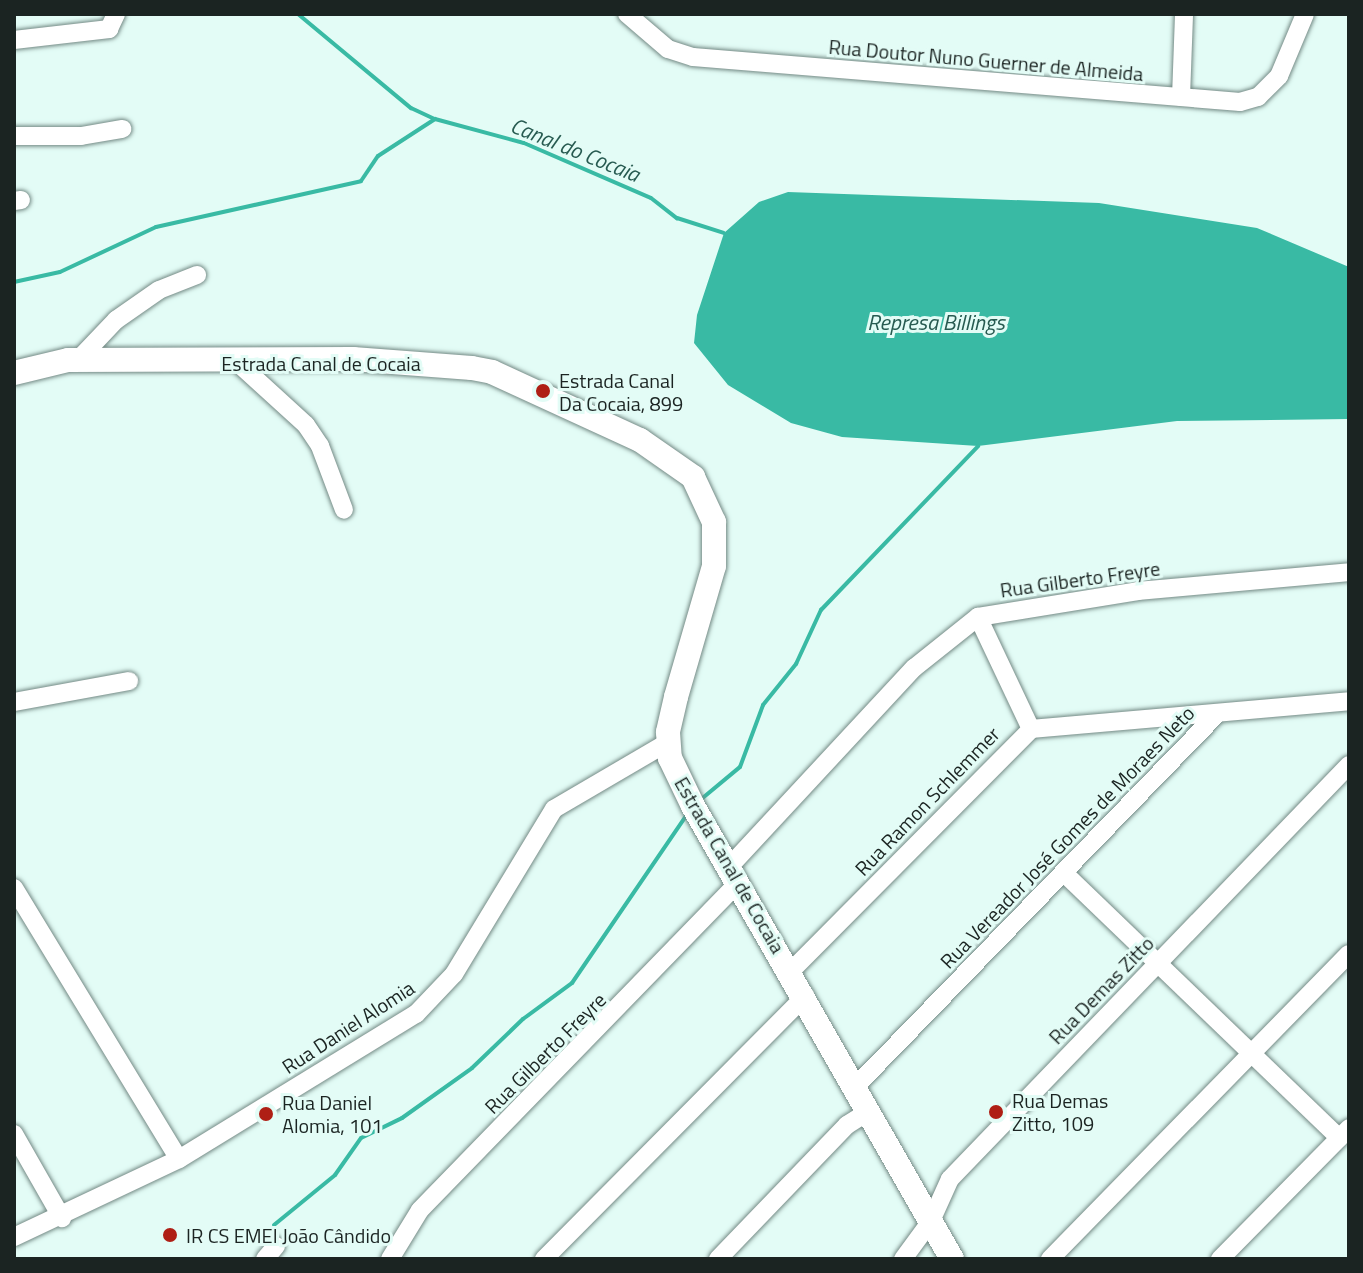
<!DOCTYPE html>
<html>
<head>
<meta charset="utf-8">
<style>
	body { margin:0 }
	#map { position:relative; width:1363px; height:1273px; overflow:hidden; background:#e3fcf6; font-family:"Titillium Web",sans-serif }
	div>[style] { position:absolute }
	.water>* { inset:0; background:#39baa4 }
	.stream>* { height:4px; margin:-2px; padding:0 2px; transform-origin:2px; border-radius:2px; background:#39baa4 }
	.roads { filter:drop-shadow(0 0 2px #748a85) drop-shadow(0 0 2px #748a85) }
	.minor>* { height:18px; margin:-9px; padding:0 9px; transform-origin:9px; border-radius:9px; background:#fff }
	.major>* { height:24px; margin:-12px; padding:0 12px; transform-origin:12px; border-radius:12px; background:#fff }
	.dots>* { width:22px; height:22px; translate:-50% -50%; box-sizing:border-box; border:4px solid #e3fcf6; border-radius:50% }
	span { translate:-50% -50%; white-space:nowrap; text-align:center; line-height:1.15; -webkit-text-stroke:6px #e3fcf6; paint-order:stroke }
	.street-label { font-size:20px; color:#1b2422 }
	.poi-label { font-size:20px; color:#1b2422 }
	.left { translate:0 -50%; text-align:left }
	.water-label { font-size:22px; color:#275b51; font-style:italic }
	.frame { position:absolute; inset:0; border:16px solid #1b2422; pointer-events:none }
</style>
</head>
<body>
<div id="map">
	<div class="water">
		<i style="clip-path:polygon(788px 192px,1099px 203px,1257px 228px,1349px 267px,1349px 419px,1177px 421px,978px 446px,842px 437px,791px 423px,728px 385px,694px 343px,697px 315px,724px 233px,759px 202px)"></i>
	</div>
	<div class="stream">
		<i style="left:298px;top:14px;width:147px;rotate:39.8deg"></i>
		<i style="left:411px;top:108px;width:26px;rotate:25deg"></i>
		<i style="left:435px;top:119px;width:92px;rotate:15.1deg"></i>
		<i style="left:524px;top:143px;width:138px;rotate:23.4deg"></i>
		<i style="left:651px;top:198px;width:33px;rotate:38deg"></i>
		<i style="left:677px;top:218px;width:49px;rotate:17.7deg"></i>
		<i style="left:14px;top:282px;width:47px;rotate:-12.3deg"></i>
		<i style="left:60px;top:272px;width:106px;rotate:-25.1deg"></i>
		<i style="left:156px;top:227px;width:210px;rotate:-12.6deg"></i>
		<i style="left:361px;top:181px;width:30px;rotate:-56deg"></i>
		<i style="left:378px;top:156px;width:68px;rotate:-33deg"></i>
		<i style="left:699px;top:801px;width:53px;rotate:-39.7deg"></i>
		<i style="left:740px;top:767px;width:66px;rotate:-69.6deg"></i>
		<i style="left:763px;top:705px;width:53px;rotate:-51.2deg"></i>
		<i style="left:796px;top:664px;width:60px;rotate:-65.2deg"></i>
		<i style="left:821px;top:610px;width:227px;rotate:-46.2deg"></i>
		<i style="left:274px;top:1225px;width:79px;rotate:-39.3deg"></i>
		<i style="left:335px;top:1175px;width:45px;rotate:-54.9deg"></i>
		<i style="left:361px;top:1138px;width:46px;rotate:-26deg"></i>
		<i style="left:402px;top:1118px;width:86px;rotate:-35.5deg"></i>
		<i style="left:472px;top:1068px;width:71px;rotate:-43.9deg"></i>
		<i style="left:523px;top:1019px;width:61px;rotate:-36.3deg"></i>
		<i style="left:572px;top:983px;width:206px;rotate:-55.7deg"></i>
	</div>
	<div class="roads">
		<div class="minor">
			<i style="left:627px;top:14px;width:54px;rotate:40.5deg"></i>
			<i style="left:668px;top:49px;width:26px;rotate:18deg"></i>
			<i style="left:693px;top:57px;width:549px;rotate:4.7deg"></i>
			<i style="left:1240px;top:102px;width:19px;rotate:-16deg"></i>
			<i style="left:1258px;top:97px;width:30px;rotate:-45deg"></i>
			<i style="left:1279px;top:76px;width:67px;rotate:-67.2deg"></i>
			<i style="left:14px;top:40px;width:96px;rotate:-6.6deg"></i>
			<i style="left:109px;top:29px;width:17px;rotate:-65deg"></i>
			<i style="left:1181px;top:97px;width:83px;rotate:-87.9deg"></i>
			<i style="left:14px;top:136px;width:67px"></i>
			<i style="left:81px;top:136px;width:42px;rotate:-9.7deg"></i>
			<i style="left:14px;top:201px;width:7px;rotate:-8deg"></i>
			<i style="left:78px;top:360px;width:55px;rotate:-46.5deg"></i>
			<i style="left:116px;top:320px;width:52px;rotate:-34.9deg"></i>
			<i style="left:159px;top:290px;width:41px;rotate:-21.5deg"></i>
			<i style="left:237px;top:362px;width:93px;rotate:42.4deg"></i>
			<i style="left:306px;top:425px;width:25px;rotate:56deg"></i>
			<i style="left:320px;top:446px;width:68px;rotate:69.4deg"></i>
			<i style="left:978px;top:617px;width:124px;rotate:64.7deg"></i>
			<i style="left:14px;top:702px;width:117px;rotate:-10.3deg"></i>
			<i style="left:729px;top:867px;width:272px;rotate:-47.1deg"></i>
			<i style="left:914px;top:668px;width:82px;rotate:-38.6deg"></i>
			<i style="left:978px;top:617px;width:162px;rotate:-9.2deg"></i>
			<i style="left:1138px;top:591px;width:212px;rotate:-5.1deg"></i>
			<i style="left:1064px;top:873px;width:382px;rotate:43.9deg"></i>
			<i style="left:14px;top:888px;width:317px;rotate:58.7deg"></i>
			<i style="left:791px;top:971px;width:341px;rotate:-45.2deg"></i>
			<i style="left:1031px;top:729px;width:319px;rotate:-5deg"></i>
			<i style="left:856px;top:1086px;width:518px;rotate:-45.86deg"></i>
			<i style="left:14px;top:1134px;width:97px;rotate:60.3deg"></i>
			<i style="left:14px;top:1237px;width:183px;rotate:-25.3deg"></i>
			<i style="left:179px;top:1159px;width:278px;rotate:-31.5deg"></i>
			<i style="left:416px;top:1014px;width:55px;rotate:-46.5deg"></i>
			<i style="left:454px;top:974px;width:193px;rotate:-58.8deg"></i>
			<i style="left:554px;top:809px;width:132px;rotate:-30.4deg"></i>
			<i style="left:265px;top:1259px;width:17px;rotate:-50deg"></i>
			<i style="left:390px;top:1259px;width:57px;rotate:-58.5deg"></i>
			<i style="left:420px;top:1210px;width:456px;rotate:-45.8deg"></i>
			<i style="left:544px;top:1259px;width:371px;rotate:-45.2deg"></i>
			<i style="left:718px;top:1259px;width:186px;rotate:-46.1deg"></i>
			<i style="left:847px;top:1125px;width:26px;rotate:-32deg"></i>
			<i style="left:903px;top:1259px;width:47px;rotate:-53.6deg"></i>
			<i style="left:931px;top:1221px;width:46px;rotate:-65.7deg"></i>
			<i style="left:950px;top:1179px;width:575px;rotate:-46.06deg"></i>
			<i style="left:1050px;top:1259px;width:427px;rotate:-45.6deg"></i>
			<i style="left:1220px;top:1259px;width:184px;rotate:-45.4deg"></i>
		</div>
		<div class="major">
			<i style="left:14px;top:373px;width:56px;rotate:-13.5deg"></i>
			<i style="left:68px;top:360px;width:285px;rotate:-0.2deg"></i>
			<i style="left:353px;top:359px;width:119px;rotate:4.3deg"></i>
			<i style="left:472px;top:368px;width:20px;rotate:11deg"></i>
			<i style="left:492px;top:372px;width:163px;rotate:24.7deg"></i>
			<i style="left:640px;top:440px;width:65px;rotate:34.9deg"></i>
			<i style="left:693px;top:477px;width:50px;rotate:65deg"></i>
			<i style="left:714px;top:522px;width:44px;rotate:90deg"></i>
			<i style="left:714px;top:566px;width:136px;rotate:106.2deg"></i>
			<i style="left:676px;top:697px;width:36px;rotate:103deg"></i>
			<i style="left:668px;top:732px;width:26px;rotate:86deg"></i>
			<i style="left:670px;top:758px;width:53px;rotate:64.4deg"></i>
			<i style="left:693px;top:806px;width:522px;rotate:60.24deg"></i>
		</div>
	</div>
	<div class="dots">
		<i style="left:543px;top:391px;background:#af1f15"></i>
		<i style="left:996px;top:1112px;background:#af1f15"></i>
		<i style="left:266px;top:1114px;background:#af1f15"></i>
		<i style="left:170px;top:1235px;background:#af1f15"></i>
	</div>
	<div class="street-label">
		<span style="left:986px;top:60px;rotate:5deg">Rua Doutor Nuno Guerner de Almeida</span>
		<span style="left:321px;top:363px">Estrada Canal de Cocaia</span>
		<span style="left:1080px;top:579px;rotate:-8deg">Rua Gilberto Freyre</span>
		<span style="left:927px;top:801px;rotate:-46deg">Rua Ramon Schlemmer</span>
		<span style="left:1067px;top:837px;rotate:-46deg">Rua Vereador José Gomes de Moraes Neto</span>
		<span style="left:730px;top:865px;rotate:60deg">Estrada Canal de Cocaia</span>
		<span style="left:1101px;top:990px;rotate:-46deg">Rua Demas Zitto</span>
		<span style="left:348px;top:1027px;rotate:-33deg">Rua Daniel Alomia</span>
		<span style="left:545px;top:1053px;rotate:-45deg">Rua Gilberto Freyre</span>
	</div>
	<div class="poi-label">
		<span class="left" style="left:559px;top:392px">Estrada Canal<br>Da Cocaia, 899</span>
		<span class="left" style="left:1012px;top:1112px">Rua Demas<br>Zitto, 109</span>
		<span class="left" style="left:282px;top:1114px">Rua Daniel<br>Alomia, 101</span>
		<span class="left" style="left:186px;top:1235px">IR CS EMEI João Cândido</span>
	</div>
	<div class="water-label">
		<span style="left:575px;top:150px;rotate:22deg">Canal do Cocaia</span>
		<span style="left:936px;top:323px">Represa Billings</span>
	</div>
	<div class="frame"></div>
</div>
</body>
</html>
